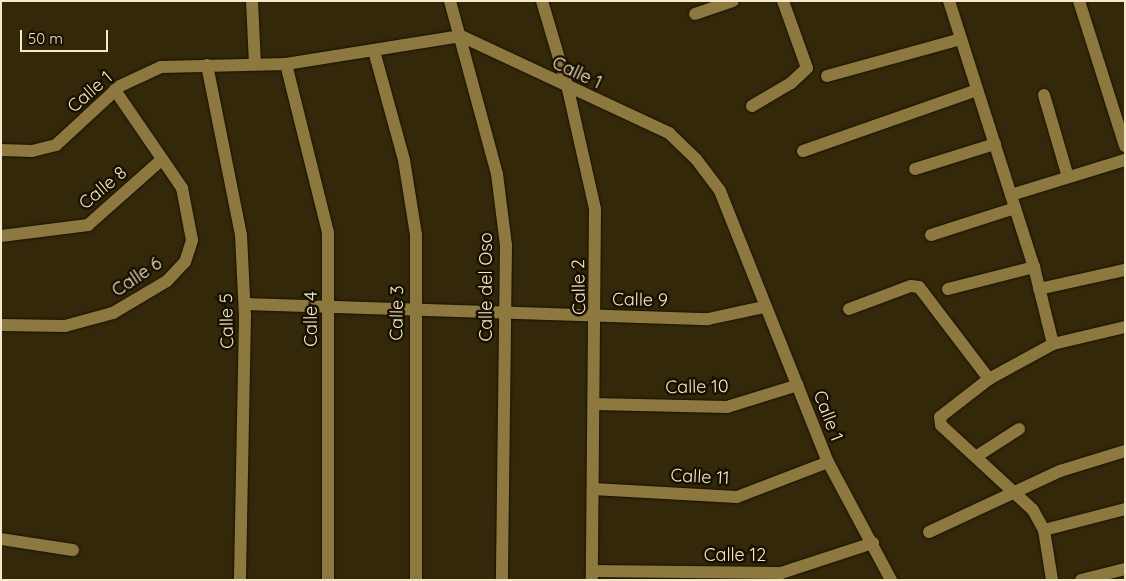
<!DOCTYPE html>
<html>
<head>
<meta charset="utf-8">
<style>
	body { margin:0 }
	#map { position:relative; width:1126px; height:581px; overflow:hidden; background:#332809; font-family:Quicksand,sans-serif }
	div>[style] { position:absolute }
	.roads { filter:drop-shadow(0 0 1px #181102) drop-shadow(0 0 1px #181102) }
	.minor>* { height:12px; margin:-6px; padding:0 6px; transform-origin:6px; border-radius:6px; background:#8d783f }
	span { translate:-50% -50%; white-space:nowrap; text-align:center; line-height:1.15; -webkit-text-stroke:5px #191100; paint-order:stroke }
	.street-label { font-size:18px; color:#f5e9cc }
	.frame { position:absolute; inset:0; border:2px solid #f5e9cc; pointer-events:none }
	.scale { position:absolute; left:20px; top:30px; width:88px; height:22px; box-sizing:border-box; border:2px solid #f5e9cc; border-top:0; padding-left:6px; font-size:15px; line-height:18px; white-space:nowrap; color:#f5e9cc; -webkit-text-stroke:4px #191100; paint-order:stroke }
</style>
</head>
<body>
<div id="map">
	<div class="roads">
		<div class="minor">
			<i style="left:252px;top:1px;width:63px;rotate:87.3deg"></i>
			<i style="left:450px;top:1px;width:179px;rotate:74.8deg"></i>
			<i style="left:497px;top:174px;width:72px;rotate:82.8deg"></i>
			<i style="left:506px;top:245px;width:335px;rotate:90.7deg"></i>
			<i style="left:542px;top:1px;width:92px;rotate:73.5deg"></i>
			<i style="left:568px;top:89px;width:123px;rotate:77.3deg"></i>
			<i style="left:595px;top:209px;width:371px;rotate:90.5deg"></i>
			<i style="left:949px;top:1px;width:279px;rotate:72.3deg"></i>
			<i style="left:1034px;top:267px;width:79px;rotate:76.1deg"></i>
			<i style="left:1079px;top:1px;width:152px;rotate:72.4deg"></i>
			<i style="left:695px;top:14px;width:40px;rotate:-18.9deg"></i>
			<i style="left:374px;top:51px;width:113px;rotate:74.6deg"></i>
			<i style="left:404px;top:160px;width:76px;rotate:80.9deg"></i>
			<i style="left:416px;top:235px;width:345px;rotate:90deg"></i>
			<i style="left:286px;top:64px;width:174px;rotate:76deg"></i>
			<i style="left:328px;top:233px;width:347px;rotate:90deg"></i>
			<i style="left:207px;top:65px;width:173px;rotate:78.7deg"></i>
			<i style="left:241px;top:235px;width:81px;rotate:87.2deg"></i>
			<i style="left:245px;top:316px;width:264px;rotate:91.1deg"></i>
			<i style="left:827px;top:76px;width:139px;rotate:-15.4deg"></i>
			<i style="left:1044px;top:95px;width:85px;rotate:73.7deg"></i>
			<i style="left:752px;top:106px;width:45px;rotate:-30.5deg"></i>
			<i style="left:791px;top:83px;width:22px;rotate:-43deg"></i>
			<i style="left:807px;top:68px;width:71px;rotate:-109.7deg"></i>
			<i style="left:1px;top:150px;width:31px;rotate:2deg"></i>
			<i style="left:32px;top:151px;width:25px;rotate:-14deg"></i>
			<i style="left:56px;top:145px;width:87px;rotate:-42.7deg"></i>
			<i style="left:120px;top:86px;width:45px;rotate:-24.9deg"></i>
			<i style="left:161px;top:67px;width:125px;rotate:-1.4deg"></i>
			<i style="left:286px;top:64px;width:177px;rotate:-9.1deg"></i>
			<i style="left:461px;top:36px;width:230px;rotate:25deg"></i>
			<i style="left:669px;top:133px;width:37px;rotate:44deg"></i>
			<i style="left:696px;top:159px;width:40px;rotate:53deg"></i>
			<i style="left:720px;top:191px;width:292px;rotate:68.3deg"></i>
			<i style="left:828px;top:462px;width:134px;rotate:61.9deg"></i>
			<i style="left:803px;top:151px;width:184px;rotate:-19.3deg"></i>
			<i style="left:915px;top:169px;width:84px;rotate:-17.4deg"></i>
			<i style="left:1011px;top:195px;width:119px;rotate:-17.1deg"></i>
			<i style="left:931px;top:235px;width:88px;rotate:-17.8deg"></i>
			<i style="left:1px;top:236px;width:88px;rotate:-7.2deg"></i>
			<i style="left:88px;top:225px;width:96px;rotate:-41.6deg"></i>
			<i style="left:948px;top:289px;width:89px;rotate:-14.3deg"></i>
			<i style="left:1039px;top:289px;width:88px;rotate:-12.5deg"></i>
			<i style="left:245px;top:304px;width:463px;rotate:1.9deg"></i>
			<i style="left:708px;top:319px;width:57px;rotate:-12.1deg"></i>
			<i style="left:849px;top:309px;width:66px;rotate:-20.4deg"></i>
			<i style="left:911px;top:286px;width:8px;rotate:7deg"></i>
			<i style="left:919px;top:287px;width:116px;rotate:52.7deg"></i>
			<i style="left:1px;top:325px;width:64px;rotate:0.9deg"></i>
			<i style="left:65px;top:326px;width:50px;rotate:-15.2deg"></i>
			<i style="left:113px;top:313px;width:63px;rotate:-30.7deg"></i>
			<i style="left:167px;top:281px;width:26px;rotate:-47deg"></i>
			<i style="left:185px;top:262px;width:23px;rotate:-72deg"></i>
			<i style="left:192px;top:240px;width:53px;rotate:-100.9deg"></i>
			<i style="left:182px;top:188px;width:119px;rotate:-124.4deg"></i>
			<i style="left:594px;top:404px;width:133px;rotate:1.3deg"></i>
			<i style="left:727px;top:407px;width:74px;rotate:-17.2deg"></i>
			<i style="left:977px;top:456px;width:50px;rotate:-32.7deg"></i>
			<i style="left:593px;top:489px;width:144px;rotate:3.2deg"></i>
			<i style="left:737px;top:497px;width:97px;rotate:-21deg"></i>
			<i style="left:1044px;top:530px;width:84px;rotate:-14.5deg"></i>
			<i style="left:929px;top:532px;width:145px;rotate:-25deg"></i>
			<i style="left:1060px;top:471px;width:68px;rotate:-17.1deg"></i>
			<i style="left:1px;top:539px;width:73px;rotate:8.7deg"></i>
			<i style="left:592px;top:571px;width:189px;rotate:0.6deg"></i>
			<i style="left:781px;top:573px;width:97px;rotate:-18.1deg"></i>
			<i style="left:1052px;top:580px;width:51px;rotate:-99.1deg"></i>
			<i style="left:1044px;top:530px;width:23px;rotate:-119deg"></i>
			<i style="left:1033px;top:510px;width:125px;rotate:-137.3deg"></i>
			<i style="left:941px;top:425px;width:8px;rotate:-97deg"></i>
			<i style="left:940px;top:417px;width:62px;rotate:-37.8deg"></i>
			<i style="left:989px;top:379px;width:73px;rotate:-28.7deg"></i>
			<i style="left:1053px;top:344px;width:74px;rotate:-13.3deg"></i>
			<i style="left:1081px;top:580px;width:45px;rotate:-14deg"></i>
		</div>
	</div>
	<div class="street-label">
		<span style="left:577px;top:73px;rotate:25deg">Calle 1</span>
		<span style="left:90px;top:92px;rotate:-41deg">Calle 1</span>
		<span style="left:103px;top:188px;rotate:-40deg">Calle 8</span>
		<span style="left:137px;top:277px;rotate:-34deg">Calle 6</span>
		<span style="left:486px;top:287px;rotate:-90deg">Calle del Oso</span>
		<span style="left:579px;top:287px;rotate:-91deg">Calle 2</span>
		<span style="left:640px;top:300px;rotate:1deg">Calle 9</span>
		<span style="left:397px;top:313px;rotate:-89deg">Calle 3</span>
		<span style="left:311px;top:319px;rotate:-90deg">Calle 4</span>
		<span style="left:227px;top:321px;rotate:-91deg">Calle 5</span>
		<span style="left:697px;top:387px;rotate:-1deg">Calle 10</span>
		<span style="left:828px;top:416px;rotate:69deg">Calle 1</span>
		<span style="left:700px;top:477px;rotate:3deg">Calle 11</span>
		<span style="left:735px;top:555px">Calle 12</span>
	</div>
	<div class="frame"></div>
	<div class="scale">50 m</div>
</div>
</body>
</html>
